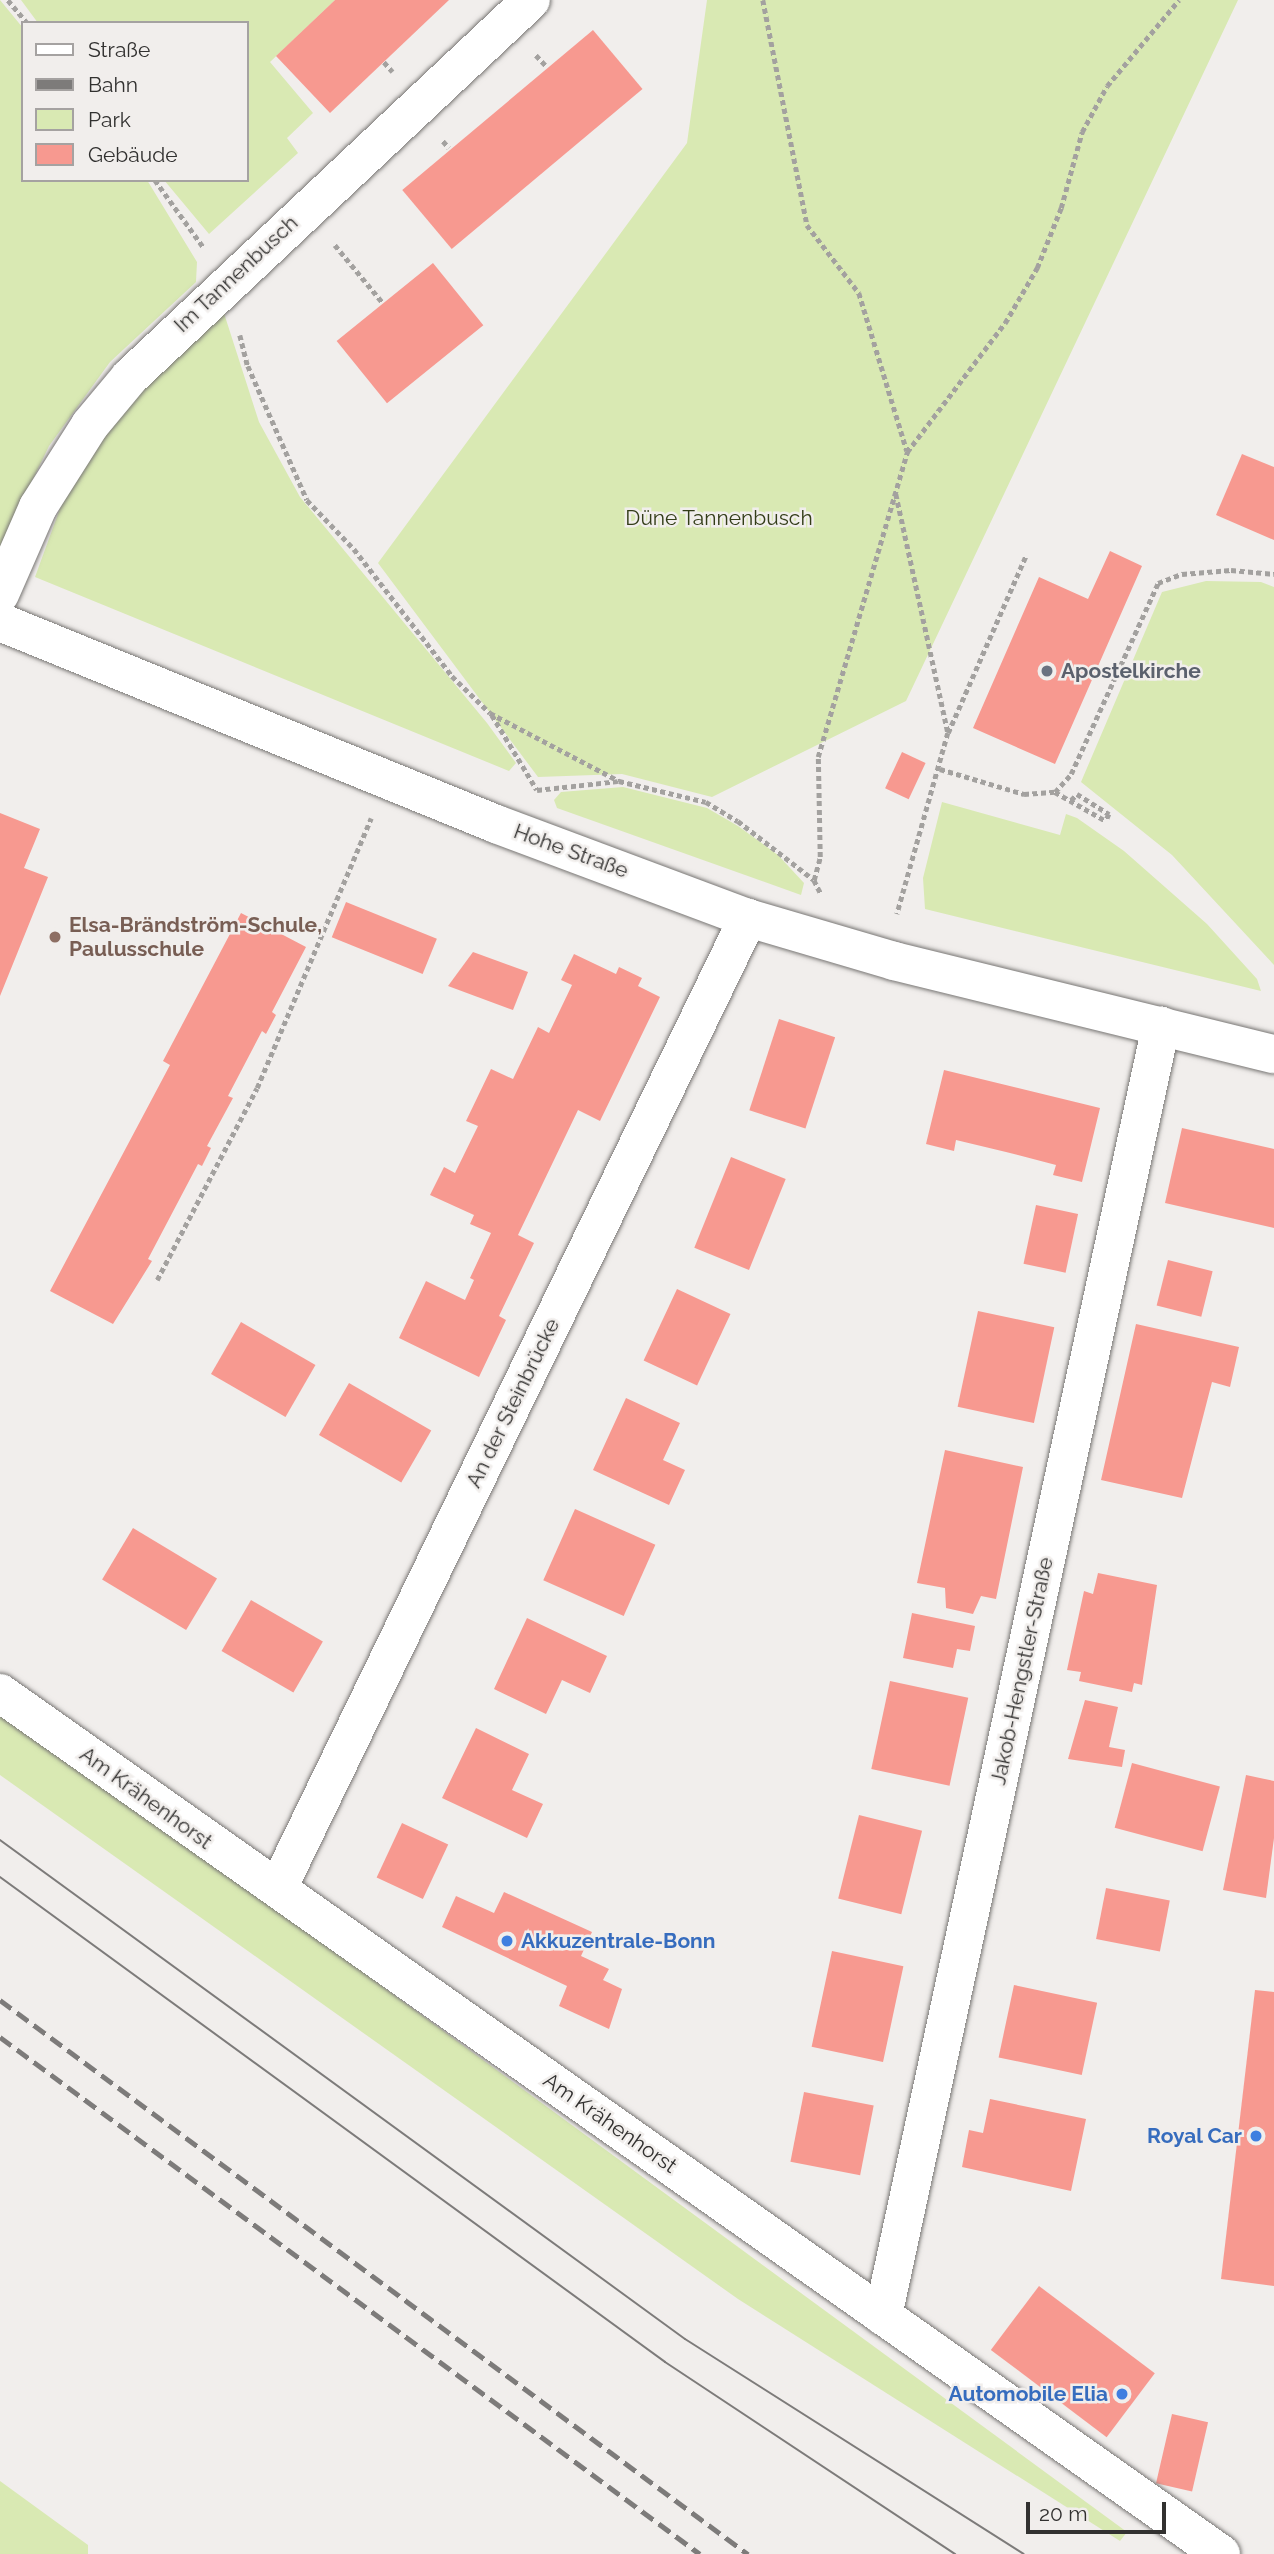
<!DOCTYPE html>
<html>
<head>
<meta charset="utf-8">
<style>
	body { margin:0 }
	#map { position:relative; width:1274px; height:2554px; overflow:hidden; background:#f1eeec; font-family:Raleway,sans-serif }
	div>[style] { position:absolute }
	.green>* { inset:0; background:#d9e9b3 }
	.building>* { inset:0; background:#f79990; transform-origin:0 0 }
	.path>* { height:4.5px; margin-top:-2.25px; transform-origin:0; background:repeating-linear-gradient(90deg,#a3a19f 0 5px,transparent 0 8.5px) }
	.roads { filter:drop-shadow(0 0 2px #787674) drop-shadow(0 0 2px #787674) }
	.minor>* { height:38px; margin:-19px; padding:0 19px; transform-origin:19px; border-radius:19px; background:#fff }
	.tertiary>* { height:38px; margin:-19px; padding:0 19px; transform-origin:19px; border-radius:19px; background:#fff }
	.tram>* { height:2px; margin:-1px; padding:0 1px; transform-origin:1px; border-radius:1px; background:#7d7b7a }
	.rail>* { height:5px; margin-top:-2.5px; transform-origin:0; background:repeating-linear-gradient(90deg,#7d7b7a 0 14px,transparent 0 21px) }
	.dots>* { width:19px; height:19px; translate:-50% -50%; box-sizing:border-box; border:4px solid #f1eeec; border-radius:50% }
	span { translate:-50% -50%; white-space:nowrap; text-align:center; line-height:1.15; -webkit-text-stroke:5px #f1eeec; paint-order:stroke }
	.street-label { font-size:21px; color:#323130 }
	.park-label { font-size:21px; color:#333d18 }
	.worship-label { font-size:21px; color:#5b616d; font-weight:700 }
	.left { translate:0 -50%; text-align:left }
	.education-label { font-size:21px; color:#785e54; font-weight:700 }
	.shop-label { font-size:21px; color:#366cbe; font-weight:700 }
	.right { translate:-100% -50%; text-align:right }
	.legend { position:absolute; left:21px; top:21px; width:228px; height:161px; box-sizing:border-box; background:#f1eeec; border:2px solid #a5a2a1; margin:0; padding:9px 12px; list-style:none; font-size:21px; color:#323130 }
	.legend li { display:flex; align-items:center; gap:14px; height:35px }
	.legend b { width:35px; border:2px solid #a5a2a1 }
	.scale { position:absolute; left:1026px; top:2502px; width:140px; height:32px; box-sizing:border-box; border:4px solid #323130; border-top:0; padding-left:9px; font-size:21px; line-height:24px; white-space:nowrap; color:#323130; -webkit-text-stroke:5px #f1eeec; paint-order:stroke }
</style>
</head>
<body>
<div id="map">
	<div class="green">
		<i style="clip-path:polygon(0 0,23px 28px,23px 180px,147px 180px,197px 262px,196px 282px,110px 362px,49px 446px,0 547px)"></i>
		<i style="clip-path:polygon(21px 0,335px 0,270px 62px,313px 113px,287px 138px,298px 153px,209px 234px,164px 180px,247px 180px,247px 23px,38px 23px)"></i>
		<i style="clip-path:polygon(707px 0,1238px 0,906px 701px,712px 797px,622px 774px,538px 777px,378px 563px,687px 143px)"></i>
		<i style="clip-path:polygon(222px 307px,259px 422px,300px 497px,487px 723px,516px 763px,509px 771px,35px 577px,62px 503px,98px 436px)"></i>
		<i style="clip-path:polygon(1206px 581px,1261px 582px,1274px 587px,1274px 965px,1172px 855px,1081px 782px,1162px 592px)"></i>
		<i style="clip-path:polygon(623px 787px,707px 808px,738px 826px,778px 855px,804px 883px,801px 895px,557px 808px,554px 800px,561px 792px)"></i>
		<i style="clip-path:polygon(942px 802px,1060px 835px,1066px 814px,1077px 818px,1124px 851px,1207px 924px,1257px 979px,1261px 991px,925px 909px,923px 878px)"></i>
		<i style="clip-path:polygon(0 1706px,1127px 2532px,1120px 2541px,738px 2299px,0 1775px)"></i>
		<i style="clip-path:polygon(0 2481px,88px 2545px,88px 2554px,0 2554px)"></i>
	</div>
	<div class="building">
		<i style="clip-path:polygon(335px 0,449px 0,330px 113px,276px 56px)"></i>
		<i style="left:593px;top:30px;width:77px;height:249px;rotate:50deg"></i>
		<i style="left:433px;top:263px;width:80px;height:124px;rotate:51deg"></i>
		<i style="clip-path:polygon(1242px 454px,1274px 467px,1274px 540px,1216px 515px)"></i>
		<i style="clip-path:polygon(1110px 551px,1142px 566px,1055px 764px,973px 728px,1039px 577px,1088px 599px)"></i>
		<i style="left:902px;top:752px;width:26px;height:40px;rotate:25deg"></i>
		<i style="clip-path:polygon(0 813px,40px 829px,24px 868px,48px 877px,0 996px)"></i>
		<i style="left:346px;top:902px;width:98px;height:38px;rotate:22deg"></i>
		<i style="clip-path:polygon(241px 913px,306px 947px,272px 1012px,276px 1015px,266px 1034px,262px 1031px,228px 1096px,233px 1098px,207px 1146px,211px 1148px,202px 1166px,198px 1164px,148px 1259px,152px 1261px,113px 1324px,50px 1291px,170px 1065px,163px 1061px)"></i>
		<i style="clip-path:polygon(473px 952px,528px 972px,513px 1010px,448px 986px)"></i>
		<i style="clip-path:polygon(574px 954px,616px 974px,619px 967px,642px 978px,638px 986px,660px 997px,600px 1121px,578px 1110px,518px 1235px,534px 1243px,499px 1316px,506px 1320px,479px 1377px,399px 1338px,426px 1281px,465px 1300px,474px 1280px,470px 1278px,491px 1233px,470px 1224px,474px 1215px,430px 1195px,444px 1167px,455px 1173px,478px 1126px,466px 1121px,491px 1069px,513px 1079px,538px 1027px,549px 1033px,572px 985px,561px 980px)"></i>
		<i style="left:779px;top:1019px;width:59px;height:96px;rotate:18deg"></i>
		<i style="clip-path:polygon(944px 1070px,1100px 1108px,1082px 1182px,1053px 1175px,1056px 1165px,1006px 1152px,956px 1140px,954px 1151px,926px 1144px)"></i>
		<i style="clip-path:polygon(1182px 1128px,1274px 1149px,1274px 1228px,1165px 1203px)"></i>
		<i style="left:731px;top:1157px;width:59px;height:98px;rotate:22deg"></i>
		<i style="left:1036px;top:1205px;width:43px;height:60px;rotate:12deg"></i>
		<i style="left:1168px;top:1260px;width:46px;height:47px;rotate:14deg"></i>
		<i style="left:677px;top:1289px;width:59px;height:79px;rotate:25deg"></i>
		<i style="left:978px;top:1311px;width:78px;height:98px;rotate:12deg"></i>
		<i style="left:241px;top:1322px;width:86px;height:60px;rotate:30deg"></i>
		<i style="clip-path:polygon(1136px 1324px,1239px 1347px,1230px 1387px,1212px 1382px,1182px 1498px,1101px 1480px)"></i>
		<i style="left:349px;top:1383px;width:95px;height:60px;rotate:30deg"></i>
		<i style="clip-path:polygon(626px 1398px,680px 1423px,663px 1460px,685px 1470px,669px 1505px,593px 1470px)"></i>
		<i style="clip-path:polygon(945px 1450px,1023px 1467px,996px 1599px,981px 1596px,973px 1614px,946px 1608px,945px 1588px,917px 1583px)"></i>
		<i style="left:575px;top:1509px;width:88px;height:78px;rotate:24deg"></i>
		<i style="left:133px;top:1528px;width:98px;height:60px;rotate:31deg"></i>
		<i style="clip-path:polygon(1098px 1573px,1157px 1585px,1142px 1685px,1134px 1683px,1132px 1692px,1079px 1681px,1081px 1672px,1067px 1670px,1084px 1591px,1093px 1594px)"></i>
		<i style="left:251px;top:1600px;width:83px;height:59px;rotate:30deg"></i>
		<i style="clip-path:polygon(912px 1613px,975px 1626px,970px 1651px,957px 1649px,953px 1668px,903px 1658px)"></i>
		<i style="clip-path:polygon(527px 1618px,607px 1656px,590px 1693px,562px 1680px,546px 1714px,494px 1689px)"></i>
		<i style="left:890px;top:1681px;width:80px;height:90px;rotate:12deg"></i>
		<i style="clip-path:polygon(1085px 1700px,1118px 1707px,1109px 1747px,1125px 1750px,1122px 1767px,1068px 1759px)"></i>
		<i style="clip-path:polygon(476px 1728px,529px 1754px,512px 1790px,543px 1804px,527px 1838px,442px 1798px)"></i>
		<i style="left:1132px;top:1763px;width:91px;height:67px;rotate:15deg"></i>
		<i style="clip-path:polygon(1246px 1775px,1274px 1781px,1274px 1838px,1266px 1898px,1223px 1890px)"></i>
		<i style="left:859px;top:1815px;width:65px;height:86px;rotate:14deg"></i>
		<i style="left:402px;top:1823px;width:51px;height:60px;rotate:25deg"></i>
		<i style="left:1106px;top:1888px;width:65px;height:52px;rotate:11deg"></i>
		<i style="clip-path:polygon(504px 1892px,592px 1932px,581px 1956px,609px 1969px,603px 1980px,622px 1989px,609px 2029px,559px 2006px,567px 1986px,442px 1927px,456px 1896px,494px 1913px)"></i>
		<i style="left:832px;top:1951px;width:73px;height:98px;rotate:12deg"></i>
		<i style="left:1014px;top:1985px;width:85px;height:74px;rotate:12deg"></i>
		<i style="clip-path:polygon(1255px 1990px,1274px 1992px,1274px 2286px,1221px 2279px)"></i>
		<i style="left:804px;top:2092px;width:71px;height:71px;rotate:11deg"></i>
		<i style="clip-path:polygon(990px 2099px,1086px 2119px,1071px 2191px,962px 2167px,969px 2130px,983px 2133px)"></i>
		<i style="left:1039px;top:2286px;width:145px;height:80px;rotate:37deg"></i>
		<i style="left:1172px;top:2414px;width:37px;height:71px;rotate:13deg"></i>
	</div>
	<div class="path">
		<i style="left:8px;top:0;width:30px;rotate:50deg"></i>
		<i style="left:763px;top:0;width:229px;rotate:78.9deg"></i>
		<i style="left:807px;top:225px;width:86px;rotate:52.6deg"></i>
		<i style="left:859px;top:293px;width:165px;rotate:73.1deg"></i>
		<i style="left:536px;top:55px;width:16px;rotate:47deg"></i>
		<i style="left:384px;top:62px;width:13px;rotate:48deg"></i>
		<i style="left:443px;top:141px;width:9px;rotate:49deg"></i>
		<i style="left:155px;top:180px;width:84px;rotate:54.2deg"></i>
		<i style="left:335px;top:245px;width:75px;rotate:50.4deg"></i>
		<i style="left:240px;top:335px;width:32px;rotate:76deg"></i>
		<i style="left:248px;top:366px;width:146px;rotate:66.2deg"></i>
		<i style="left:307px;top:500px;width:68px;rotate:46.2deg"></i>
		<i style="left:354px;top:549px;width:160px;rotate:52.3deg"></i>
		<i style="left:452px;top:676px;width:53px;rotate:44.2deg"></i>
		<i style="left:490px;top:713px;width:146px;rotate:27.8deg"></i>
		<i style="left:619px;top:781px;width:89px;rotate:13.6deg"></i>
		<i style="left:706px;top:802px;width:37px;rotate:31deg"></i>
		<i style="left:738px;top:821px;width:96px;rotate:37.8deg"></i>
		<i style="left:814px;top:880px;width:16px;rotate:63deg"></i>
		<i style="left:896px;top:494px;width:245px;rotate:77.7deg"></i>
		<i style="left:948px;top:733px;width:188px;rotate:105.7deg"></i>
		<i style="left:492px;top:715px;width:87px;rotate:59deg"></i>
		<i style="left:537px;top:790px;width:81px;rotate:-6.3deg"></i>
		<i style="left:948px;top:733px;width:194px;rotate:-66.3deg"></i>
		<i style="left:940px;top:769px;width:88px;rotate:16.6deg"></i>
		<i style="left:1024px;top:794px;width:31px;rotate:-4deg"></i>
		<i style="left:1055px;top:792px;width:59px;rotate:29.6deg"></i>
		<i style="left:1055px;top:792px;width:24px;rotate:-48deg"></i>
		<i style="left:1071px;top:774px;width:210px;rotate:-65.5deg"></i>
		<i style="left:1158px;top:583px;width:26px;rotate:-21deg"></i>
		<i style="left:1182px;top:574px;width:49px;rotate:-4.7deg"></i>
		<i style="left:1231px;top:570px;width:43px;rotate:5.3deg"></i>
		<i style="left:1071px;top:800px;width:8px;rotate:-45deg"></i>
		<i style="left:1077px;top:794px;width:38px;rotate:32deg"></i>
		<i style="left:1109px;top:814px;width:8px;rotate:113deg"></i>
		<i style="left:814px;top:880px;width:24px;rotate:-75deg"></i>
		<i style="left:820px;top:857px;width:100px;rotate:-91.1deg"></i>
		<i style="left:818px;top:757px;width:318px;rotate:-73.7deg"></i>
		<i style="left:907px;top:452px;width:162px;rotate:-52.8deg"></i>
		<i style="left:1005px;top:323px;width:64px;rotate:-59.8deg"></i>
		<i style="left:1037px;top:268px;width:65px;rotate:-68.2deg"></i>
		<i style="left:1061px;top:208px;width:79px;rotate:-74.6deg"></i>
		<i style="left:1082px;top:132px;width:52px;rotate:-61.5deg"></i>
		<i style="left:1107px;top:86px;width:112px;rotate:-50.1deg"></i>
		<i style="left:157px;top:1280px;width:216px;rotate:-62.5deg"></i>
		<i style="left:257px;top:1088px;width:293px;rotate:-67.1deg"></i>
	</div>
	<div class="roads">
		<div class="minor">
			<i style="left:0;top:594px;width:95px;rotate:-66.4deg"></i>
			<i style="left:38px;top:507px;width:97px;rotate:-57.6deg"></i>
			<i style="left:90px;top:425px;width:62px;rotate:-50.2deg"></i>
			<i style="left:130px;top:377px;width:550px;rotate:-43.23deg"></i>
			<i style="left:0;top:1693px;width:1494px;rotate:35.19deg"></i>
			<i style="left:278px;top:1888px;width:1078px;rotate:-64.15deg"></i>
			<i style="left:883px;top:2316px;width:1320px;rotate:-77.84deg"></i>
		</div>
		<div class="tertiary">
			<i style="left:0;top:622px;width:536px;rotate:22.16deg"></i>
			<i style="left:496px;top:824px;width:269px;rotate:20.5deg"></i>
			<i style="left:748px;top:918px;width:152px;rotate:16.4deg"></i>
			<i style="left:894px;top:961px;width:391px;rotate:13.8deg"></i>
		</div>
	</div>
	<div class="tram">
		<i style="left:0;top:1840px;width:847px;rotate:36.07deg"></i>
		<i style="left:685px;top:2339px;width:401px;rotate:32.4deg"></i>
		<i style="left:0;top:1877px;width:823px;rotate:36.1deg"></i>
		<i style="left:665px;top:2362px;width:348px;rotate:33.5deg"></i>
	</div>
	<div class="rail">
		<i style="left:0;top:2000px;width:931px;rotate:36.53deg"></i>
		<i style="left:0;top:2037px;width:870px;rotate:36.45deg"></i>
	</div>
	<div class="dots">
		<i style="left:1047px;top:671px;background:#6b7280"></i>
		<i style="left:55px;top:937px;background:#8d6e63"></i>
		<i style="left:507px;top:1941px;background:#3f7fe0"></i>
		<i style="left:1256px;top:2136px;background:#3f7fe0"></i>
		<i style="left:1122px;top:2394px;background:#3f7fe0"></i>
	</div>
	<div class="street-label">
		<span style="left:236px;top:274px;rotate:-43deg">Im Tannenbusch</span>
		<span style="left:571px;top:851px;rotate:20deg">Hohe Straße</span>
		<span style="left:513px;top:1403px;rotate:-64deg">An der Steinbrücke</span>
		<span style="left:1022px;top:1671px;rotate:-78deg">Jakob-Hengstler-Straße</span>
		<span style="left:146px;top:1798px;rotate:36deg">Am Krähenhorst</span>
		<span style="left:610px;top:2123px;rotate:35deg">Am Krähenhorst</span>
	</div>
	<div class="park-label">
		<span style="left:719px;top:518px">Düne Tannenbusch</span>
	</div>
	<div class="worship-label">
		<span class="left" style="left:1061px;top:671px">Apostelkirche</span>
	</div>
	<div class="education-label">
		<span class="left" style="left:69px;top:937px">Elsa-Brändström-Schule,<br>Paulusschule</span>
	</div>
	<div class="shop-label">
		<span class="left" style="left:521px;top:1941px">Akkuzentrale-Bonn</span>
		<span class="right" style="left:1242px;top:2136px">Royal Car</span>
		<span class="right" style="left:1108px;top:2394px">Automobile Elia</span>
	</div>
	<ul class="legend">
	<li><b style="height:9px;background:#fff"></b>Straße</li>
	<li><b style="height:9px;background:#7d7b7a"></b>Bahn</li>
	<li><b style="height:19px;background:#d9e9b3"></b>Park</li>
	<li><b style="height:19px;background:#f79990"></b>Gebäude</li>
	</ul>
	<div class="scale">20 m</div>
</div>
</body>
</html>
